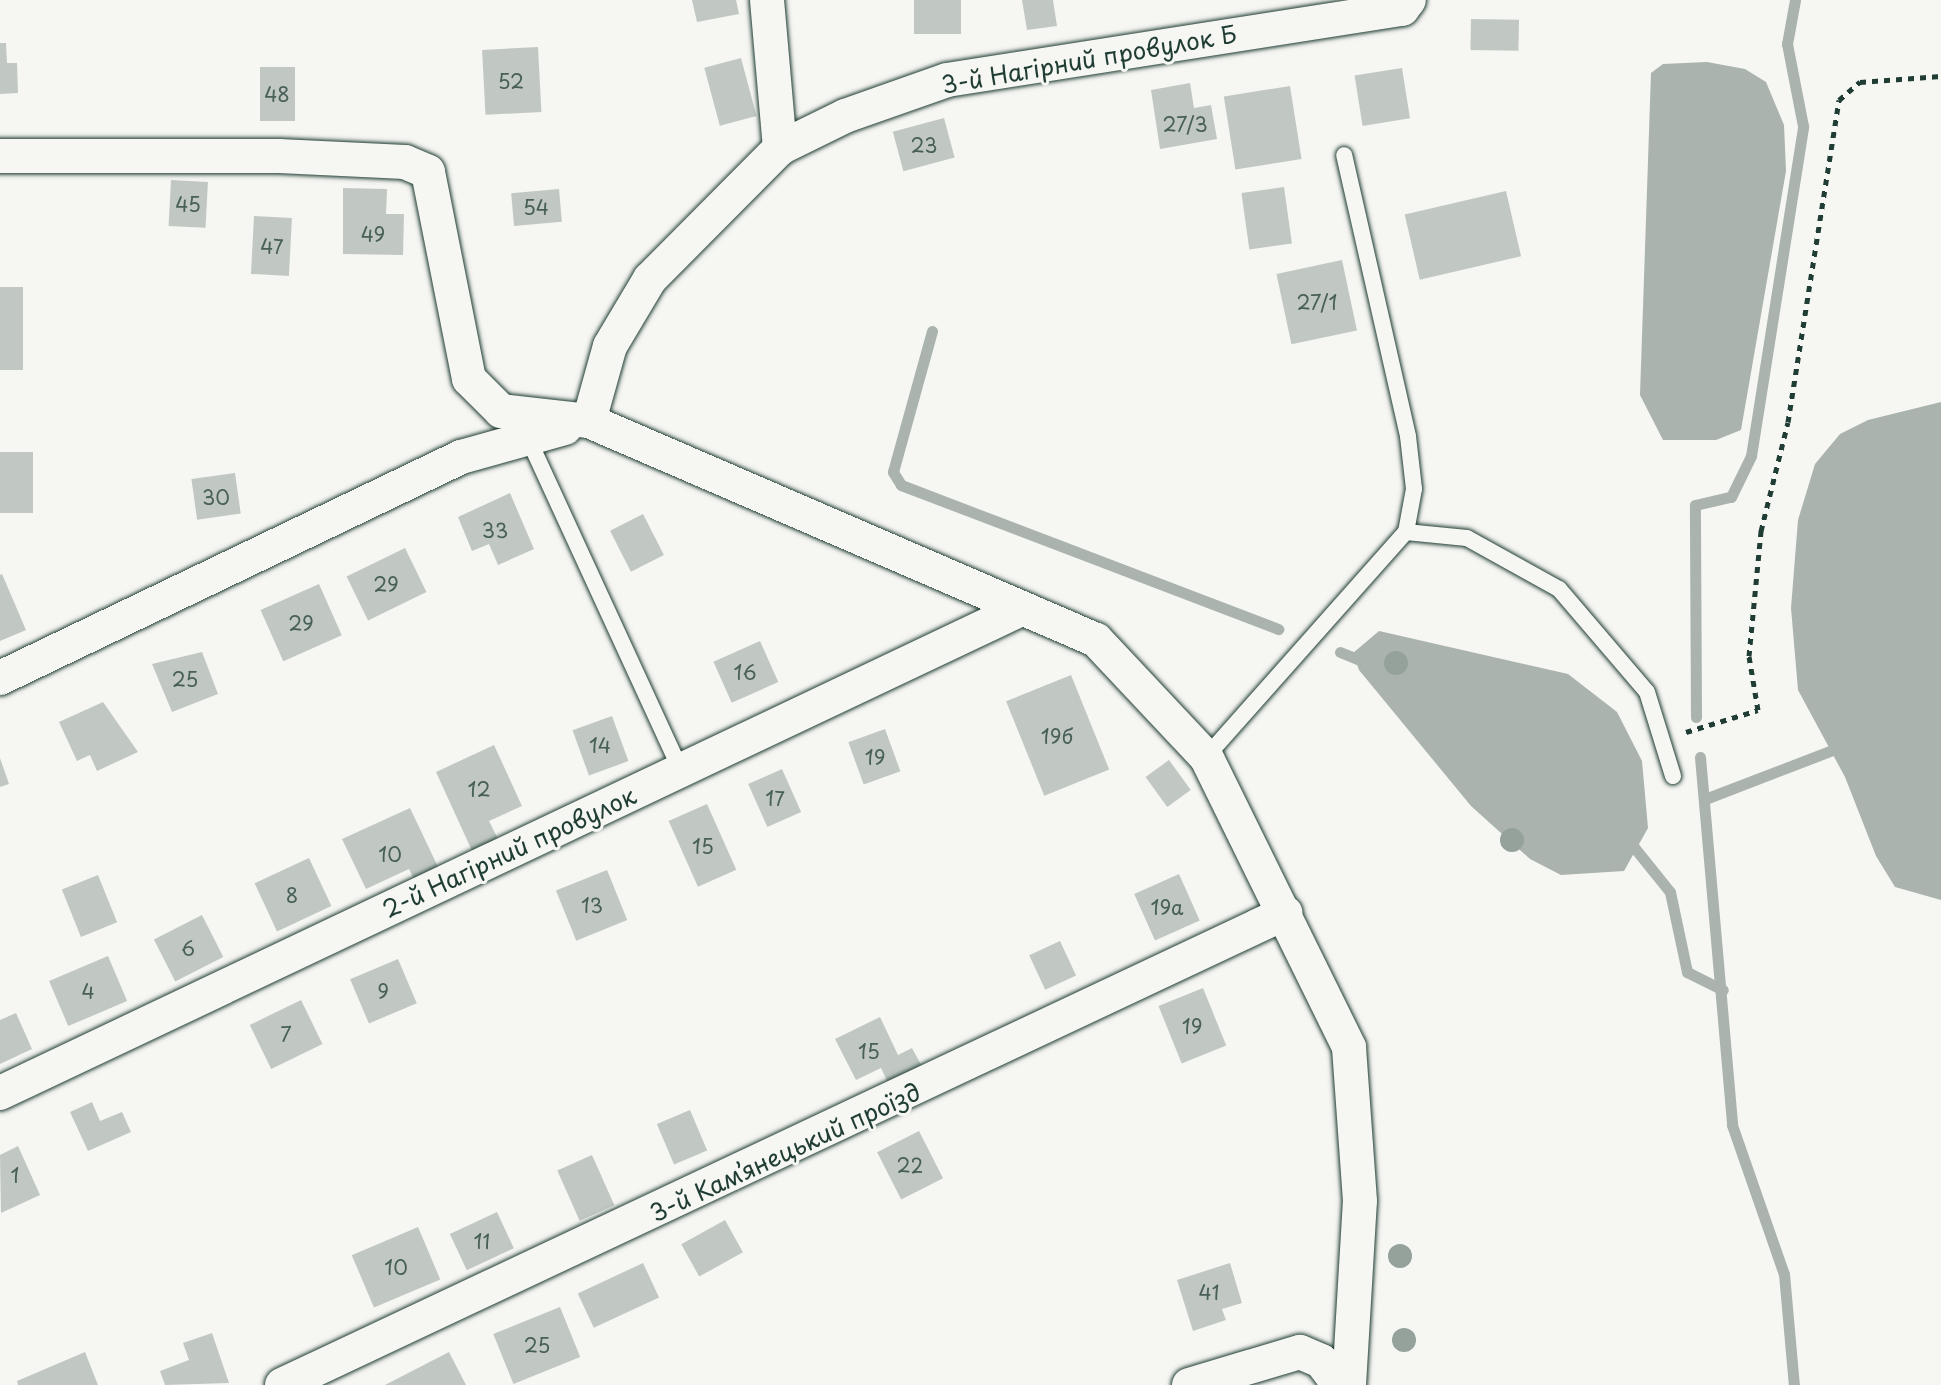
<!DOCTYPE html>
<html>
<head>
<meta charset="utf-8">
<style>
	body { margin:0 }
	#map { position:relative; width:1941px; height:1385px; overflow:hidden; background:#f6f6f2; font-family:"Playpen Sans",sans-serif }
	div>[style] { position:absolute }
	.water>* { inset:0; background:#aab3ae }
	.stream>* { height:11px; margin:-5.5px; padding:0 5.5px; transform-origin:5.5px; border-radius:5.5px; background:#aab3ae }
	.building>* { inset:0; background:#c1c8c3; transform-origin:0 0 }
	.path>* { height:5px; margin-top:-2.5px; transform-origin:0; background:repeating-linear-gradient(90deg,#1f3d34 0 6px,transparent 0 12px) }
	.roads { filter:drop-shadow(0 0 2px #1f3d34) drop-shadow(0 0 2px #1f3d34) }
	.lane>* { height:16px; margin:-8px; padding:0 8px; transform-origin:8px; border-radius:8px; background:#f6f6f2 }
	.street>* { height:34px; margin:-17px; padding:0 17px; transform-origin:17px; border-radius:17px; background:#f6f6f2 }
	.trees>* { width:24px; height:24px; margin:-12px; border-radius:50%; background:#94a29b }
	span { translate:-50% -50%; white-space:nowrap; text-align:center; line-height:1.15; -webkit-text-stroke:6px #f6f6f2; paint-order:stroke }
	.number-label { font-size:20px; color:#486058 }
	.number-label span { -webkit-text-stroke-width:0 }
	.street-label { font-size:24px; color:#1f3d34 }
</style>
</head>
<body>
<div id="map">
	<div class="water">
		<i style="clip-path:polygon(1707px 62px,1745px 69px,1766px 82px,1784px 125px,1786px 171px,1741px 430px,1716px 440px,1663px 440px,1640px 395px,1651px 73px,1663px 64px)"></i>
		<i style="clip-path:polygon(1941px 402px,1941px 900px,1895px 887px,1876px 856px,1845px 777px,1798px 690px,1791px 608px,1798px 520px,1815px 464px,1840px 434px,1868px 420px)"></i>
		<i style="clip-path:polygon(1379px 631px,1568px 674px,1617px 712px,1642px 761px,1648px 828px,1624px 871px,1561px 875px,1530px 859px,1471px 806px,1359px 670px,1353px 653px)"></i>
	</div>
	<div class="stream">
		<i style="left:932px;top:331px;width:146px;rotate:105.5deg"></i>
		<i style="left:893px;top:472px;width:15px;rotate:58deg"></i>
		<i style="left:901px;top:485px;width:404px;rotate:20.9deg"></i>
		<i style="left:1340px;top:652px;width:31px;rotate:22deg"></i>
		<i style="left:1696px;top:717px;width:212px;rotate:-90.3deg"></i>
		<i style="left:1695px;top:505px;width:37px;rotate:-13deg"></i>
		<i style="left:1731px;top:497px;width:46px;rotate:-64deg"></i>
		<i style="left:1751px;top:456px;width:334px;rotate:-81deg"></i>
		<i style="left:1803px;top:126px;width:84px;rotate:-101deg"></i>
		<i style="left:1787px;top:44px;width:45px;rotate:-79.7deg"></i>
		<i style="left:1700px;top:757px;width:369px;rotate:85deg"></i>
		<i style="left:1732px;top:1125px;width:158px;rotate:70.8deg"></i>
		<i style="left:1784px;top:1274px;width:111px;rotate:84.9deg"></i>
		<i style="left:1705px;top:799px;width:148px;rotate:-21deg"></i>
		<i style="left:1629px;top:841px;width:65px;rotate:51.2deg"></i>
		<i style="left:1670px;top:892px;width:82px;rotate:78deg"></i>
		<i style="left:1687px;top:972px;width:40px;rotate:26.6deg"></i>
	</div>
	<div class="building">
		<i style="clip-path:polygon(692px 0,736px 0,739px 14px,697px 22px)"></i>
		<i style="left:914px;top:0;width:47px;height:34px"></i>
		<i style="clip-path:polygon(1022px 0,1053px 0,1057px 26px,1027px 30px)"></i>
		<i style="left:1471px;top:19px;width:48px;height:31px;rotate:1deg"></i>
		<i style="clip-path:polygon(0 43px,6px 43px,7px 63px,17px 63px,18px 93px,0 94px)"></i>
		<i style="left:538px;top:47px;width:65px;height:56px;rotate:87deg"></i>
		<i style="left:741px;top:58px;width:60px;height:38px;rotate:75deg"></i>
		<i style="left:260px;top:67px;width:35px;height:54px"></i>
		<i style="left:1402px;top:68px;width:51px;height:48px;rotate:81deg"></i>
		<i style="clip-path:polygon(1190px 83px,1194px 108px,1211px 105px,1217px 139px,1160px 149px,1151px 90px)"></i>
		<i style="left:1290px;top:86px;width:74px;height:67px;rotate:81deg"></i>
		<i style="left:944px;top:118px;width:41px;height:53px;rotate:75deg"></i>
		<i style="left:171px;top:180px;width:37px;height:46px;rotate:3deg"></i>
		<i style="left:1284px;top:187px;width:57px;height:43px;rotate:82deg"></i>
		<i style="clip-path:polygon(343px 188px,387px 189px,386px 214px,404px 214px,403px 255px,343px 254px)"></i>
		<i style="left:559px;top:189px;width:33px;height:48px;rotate:85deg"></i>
		<i style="left:1506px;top:191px;width:67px;height:104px;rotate:77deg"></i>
		<i style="left:254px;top:216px;width:38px;height:58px;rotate:3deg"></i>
		<i style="left:1342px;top:260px;width:72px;height:67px;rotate:78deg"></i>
		<i style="left:0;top:287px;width:23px;height:83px"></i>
		<i style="left:0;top:452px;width:33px;height:61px"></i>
		<i style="left:235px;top:473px;width:41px;height:44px;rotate:82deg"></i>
		<i style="clip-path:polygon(510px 493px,534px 549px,498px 565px,489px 544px,472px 551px,458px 517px)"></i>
		<i style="left:643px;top:514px;width:46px;height:37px;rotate:63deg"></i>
		<i style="left:405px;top:548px;width:49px;height:65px;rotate:64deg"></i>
		<i style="clip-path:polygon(2px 574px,26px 630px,0 641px,0 575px)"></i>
		<i style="left:319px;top:584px;width:56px;height:64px;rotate:66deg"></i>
		<i style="left:760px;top:641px;width:45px;height:51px;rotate:66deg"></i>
		<i style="clip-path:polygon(202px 652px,218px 694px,172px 712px,152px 664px)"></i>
		<i style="left:1071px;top:675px;width:102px;height:70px;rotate:68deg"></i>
		<i style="clip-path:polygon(103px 702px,138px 752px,97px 771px,90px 755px,77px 761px,59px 722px)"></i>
		<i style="left:612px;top:716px;width:48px;height:42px;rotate:70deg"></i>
		<i style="left:885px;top:729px;width:45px;height:39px;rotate:70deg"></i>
		<i style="clip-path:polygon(494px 745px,522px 806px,489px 821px,499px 841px,473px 853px,436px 772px)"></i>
		<i style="clip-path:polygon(0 758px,9px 784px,0 787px)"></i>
		<i style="left:1169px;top:760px;width:37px;height:29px;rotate:54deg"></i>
		<i style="left:782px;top:769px;width:47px;height:37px;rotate:66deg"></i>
		<i style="left:707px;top:804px;width:72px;height:42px;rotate:66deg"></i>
		<i style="clip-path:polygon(410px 808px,440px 871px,416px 883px,409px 869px,366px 889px,342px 839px)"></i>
		<i style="left:309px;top:858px;width:53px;height:60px;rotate:65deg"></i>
		<i style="left:607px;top:870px;width:54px;height:55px;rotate:68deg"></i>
		<i style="left:1179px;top:874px;width:51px;height:49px;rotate:66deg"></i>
		<i style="left:98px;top:875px;width:51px;height:39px;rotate:68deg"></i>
		<i style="left:202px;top:915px;width:47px;height:54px;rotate:63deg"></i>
		<i style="left:1060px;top:941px;width:38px;height:34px;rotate:65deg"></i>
		<i style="left:108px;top:956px;width:49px;height:64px;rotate:67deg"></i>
		<i style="left:398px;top:959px;width:48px;height:52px;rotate:67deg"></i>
		<i style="left:1203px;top:988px;width:62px;height:48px;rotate:68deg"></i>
		<i style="left:301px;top:1000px;width:49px;height:57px;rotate:64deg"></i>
		<i style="clip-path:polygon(16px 1013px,32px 1049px,0 1064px,0 1020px)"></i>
		<i style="clip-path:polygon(880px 1017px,898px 1055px,912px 1048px,925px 1072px,891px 1089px,881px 1068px,856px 1080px,835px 1039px)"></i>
		<i style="clip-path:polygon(92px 1102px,100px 1121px,122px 1112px,131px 1132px,88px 1151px,70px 1112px)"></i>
		<i style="left:690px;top:1110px;width:44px;height:36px;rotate:67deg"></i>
		<i style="left:919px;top:1131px;width:53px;height:47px;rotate:63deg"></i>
		<i style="clip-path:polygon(18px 1146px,40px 1195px,1px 1213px,0 1155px)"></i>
		<i style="left:592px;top:1155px;width:55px;height:38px;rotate:66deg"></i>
		<i style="left:497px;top:1212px;width:40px;height:52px;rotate:65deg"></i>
		<i style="left:725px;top:1220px;width:37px;height:50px;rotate:61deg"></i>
		<i style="left:418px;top:1227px;width:57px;height:72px;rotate:67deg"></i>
		<i style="left:643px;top:1263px;width:38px;height:72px;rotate:65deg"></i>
		<i style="clip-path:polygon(1230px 1263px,1242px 1303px,1222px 1309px,1226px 1320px,1193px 1331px,1177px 1280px)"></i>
		<i style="left:560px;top:1307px;width:54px;height:72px;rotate:68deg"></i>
		<i style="clip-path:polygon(212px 1333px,229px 1383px,165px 1385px,160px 1371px,189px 1360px,183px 1343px)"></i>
		<i style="clip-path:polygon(85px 1352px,98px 1385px,18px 1385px,17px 1381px)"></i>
		<i style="clip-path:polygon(449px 1352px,466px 1385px,385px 1385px)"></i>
	</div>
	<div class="path">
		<i style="left:1686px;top:732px;width:75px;rotate:-17deg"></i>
		<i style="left:1758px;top:710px;width:55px;rotate:-99.5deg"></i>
		<i style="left:1749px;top:656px;width:126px;rotate:-84.5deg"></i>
		<i style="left:1761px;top:531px;width:112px;rotate:-76.1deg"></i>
		<i style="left:1788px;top:422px;width:326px;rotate:-81deg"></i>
		<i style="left:1839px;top:100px;width:28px;rotate:-41deg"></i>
		<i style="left:1860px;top:82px;width:81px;rotate:-4.2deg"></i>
	</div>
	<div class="roads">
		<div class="lane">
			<i style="left:528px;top:438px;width:366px;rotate:65.3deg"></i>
			<i style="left:1406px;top:532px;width:61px;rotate:5.6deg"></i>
			<i style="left:1467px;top:538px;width:105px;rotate:29deg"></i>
			<i style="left:1559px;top:589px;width:135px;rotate:49.5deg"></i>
			<i style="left:1647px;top:692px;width:88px;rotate:72.8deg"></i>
			<i style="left:1206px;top:757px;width:301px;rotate:-48.4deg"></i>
			<i style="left:1406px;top:532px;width:44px;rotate:-79.5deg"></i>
			<i style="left:1414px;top:489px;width:53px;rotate:-96.5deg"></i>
			<i style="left:1408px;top:436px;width:288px;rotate:-102.8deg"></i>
		</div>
		<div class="street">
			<i style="left:767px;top:0;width:149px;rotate:85deg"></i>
			<i style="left:0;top:156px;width:279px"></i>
			<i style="left:279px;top:156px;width:126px;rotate:2.7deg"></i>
			<i style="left:405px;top:162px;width:25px;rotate:23deg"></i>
			<i style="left:428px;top:172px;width:211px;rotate:78.8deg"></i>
			<i style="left:469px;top:379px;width:45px;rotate:45deg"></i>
			<i style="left:501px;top:411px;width:89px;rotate:6.5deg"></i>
			<i style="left:0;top:678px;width:511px;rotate:-25.61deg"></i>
			<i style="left:461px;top:457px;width:108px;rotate:-15.6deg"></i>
			<i style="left:0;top:1093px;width:1128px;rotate:-25.36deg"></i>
			<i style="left:282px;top:1385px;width:1109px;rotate:-25.2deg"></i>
			<i style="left:1189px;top:1385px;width:116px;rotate:-16.6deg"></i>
			<i style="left:1300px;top:1352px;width:23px;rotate:23deg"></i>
			<i style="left:1321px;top:1361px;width:30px;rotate:53deg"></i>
			<i style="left:1349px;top:1385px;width:184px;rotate:-86.6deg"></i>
			<i style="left:1360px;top:1201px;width:154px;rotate:-94.1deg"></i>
			<i style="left:1349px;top:1047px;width:323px;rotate:-116.2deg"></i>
			<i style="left:1206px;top:757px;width:161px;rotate:-133.2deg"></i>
			<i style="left:1096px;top:640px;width:552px;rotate:-156.64deg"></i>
			<i style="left:589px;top:421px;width:78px;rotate:-74.4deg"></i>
			<i style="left:610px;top:346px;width:78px;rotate:-59.2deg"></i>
			<i style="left:650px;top:279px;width:185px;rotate:-45.2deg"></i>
			<i style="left:780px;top:148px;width:72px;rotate:-26.2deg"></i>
			<i style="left:845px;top:116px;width:108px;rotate:-19.4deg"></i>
			<i style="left:947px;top:80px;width:461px;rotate:-8.9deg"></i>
			<i style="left:1402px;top:9px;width:11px;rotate:-52deg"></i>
		</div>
	</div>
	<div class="trees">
		<i style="left:1396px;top:663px"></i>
		<i style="left:1512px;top:840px"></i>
		<i style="left:1400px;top:1256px"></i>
		<i style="left:1404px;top:1340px"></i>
	</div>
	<div class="number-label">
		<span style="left:511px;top:81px">52</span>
		<span style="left:277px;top:94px">48</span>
		<span style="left:1185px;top:124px">27/3</span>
		<span style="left:924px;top:145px">23</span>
		<span style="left:188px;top:204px">45</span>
		<span style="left:536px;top:207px">54</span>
		<span style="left:373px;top:234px">49</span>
		<span style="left:272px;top:246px">47</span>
		<span style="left:1317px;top:302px">27/1</span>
		<span style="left:216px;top:497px">30</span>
		<span style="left:495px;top:530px">33</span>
		<span style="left:386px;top:584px">29</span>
		<span style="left:301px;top:623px">29</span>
		<span style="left:745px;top:672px">16</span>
		<span style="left:185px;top:679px">25</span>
		<span style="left:1057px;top:736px">19б</span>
		<span style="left:600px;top:745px">14</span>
		<span style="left:875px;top:757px">19</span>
		<span style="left:479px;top:789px">12</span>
		<span style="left:775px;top:798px">17</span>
		<span style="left:703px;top:846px">15</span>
		<span style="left:390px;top:854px">10</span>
		<span style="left:292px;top:895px">8</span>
		<span style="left:592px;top:905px">13</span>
		<span style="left:1167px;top:907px">19а</span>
		<span style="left:188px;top:948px">6</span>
		<span style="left:88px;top:991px">4</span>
		<span style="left:383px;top:991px">9</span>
		<span style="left:1192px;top:1026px">19</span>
		<span style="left:286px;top:1034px">7</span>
		<span style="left:869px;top:1051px">15</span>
		<span style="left:910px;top:1165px">22</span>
		<span style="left:15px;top:1175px">1</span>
		<span style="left:482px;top:1241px">11</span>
		<span style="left:396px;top:1267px">10</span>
		<span style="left:1209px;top:1292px">41</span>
		<span style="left:537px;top:1345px">25</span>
	</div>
	<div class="street-label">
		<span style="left:1089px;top:59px;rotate:-10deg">3-й Нагірний провулок Б</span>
		<span style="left:509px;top:852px;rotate:-25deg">2-й Нагірний провулок</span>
		<span style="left:785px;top:1152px;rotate:-25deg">3-й Камʼянецький проїзд</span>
	</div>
</div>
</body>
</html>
